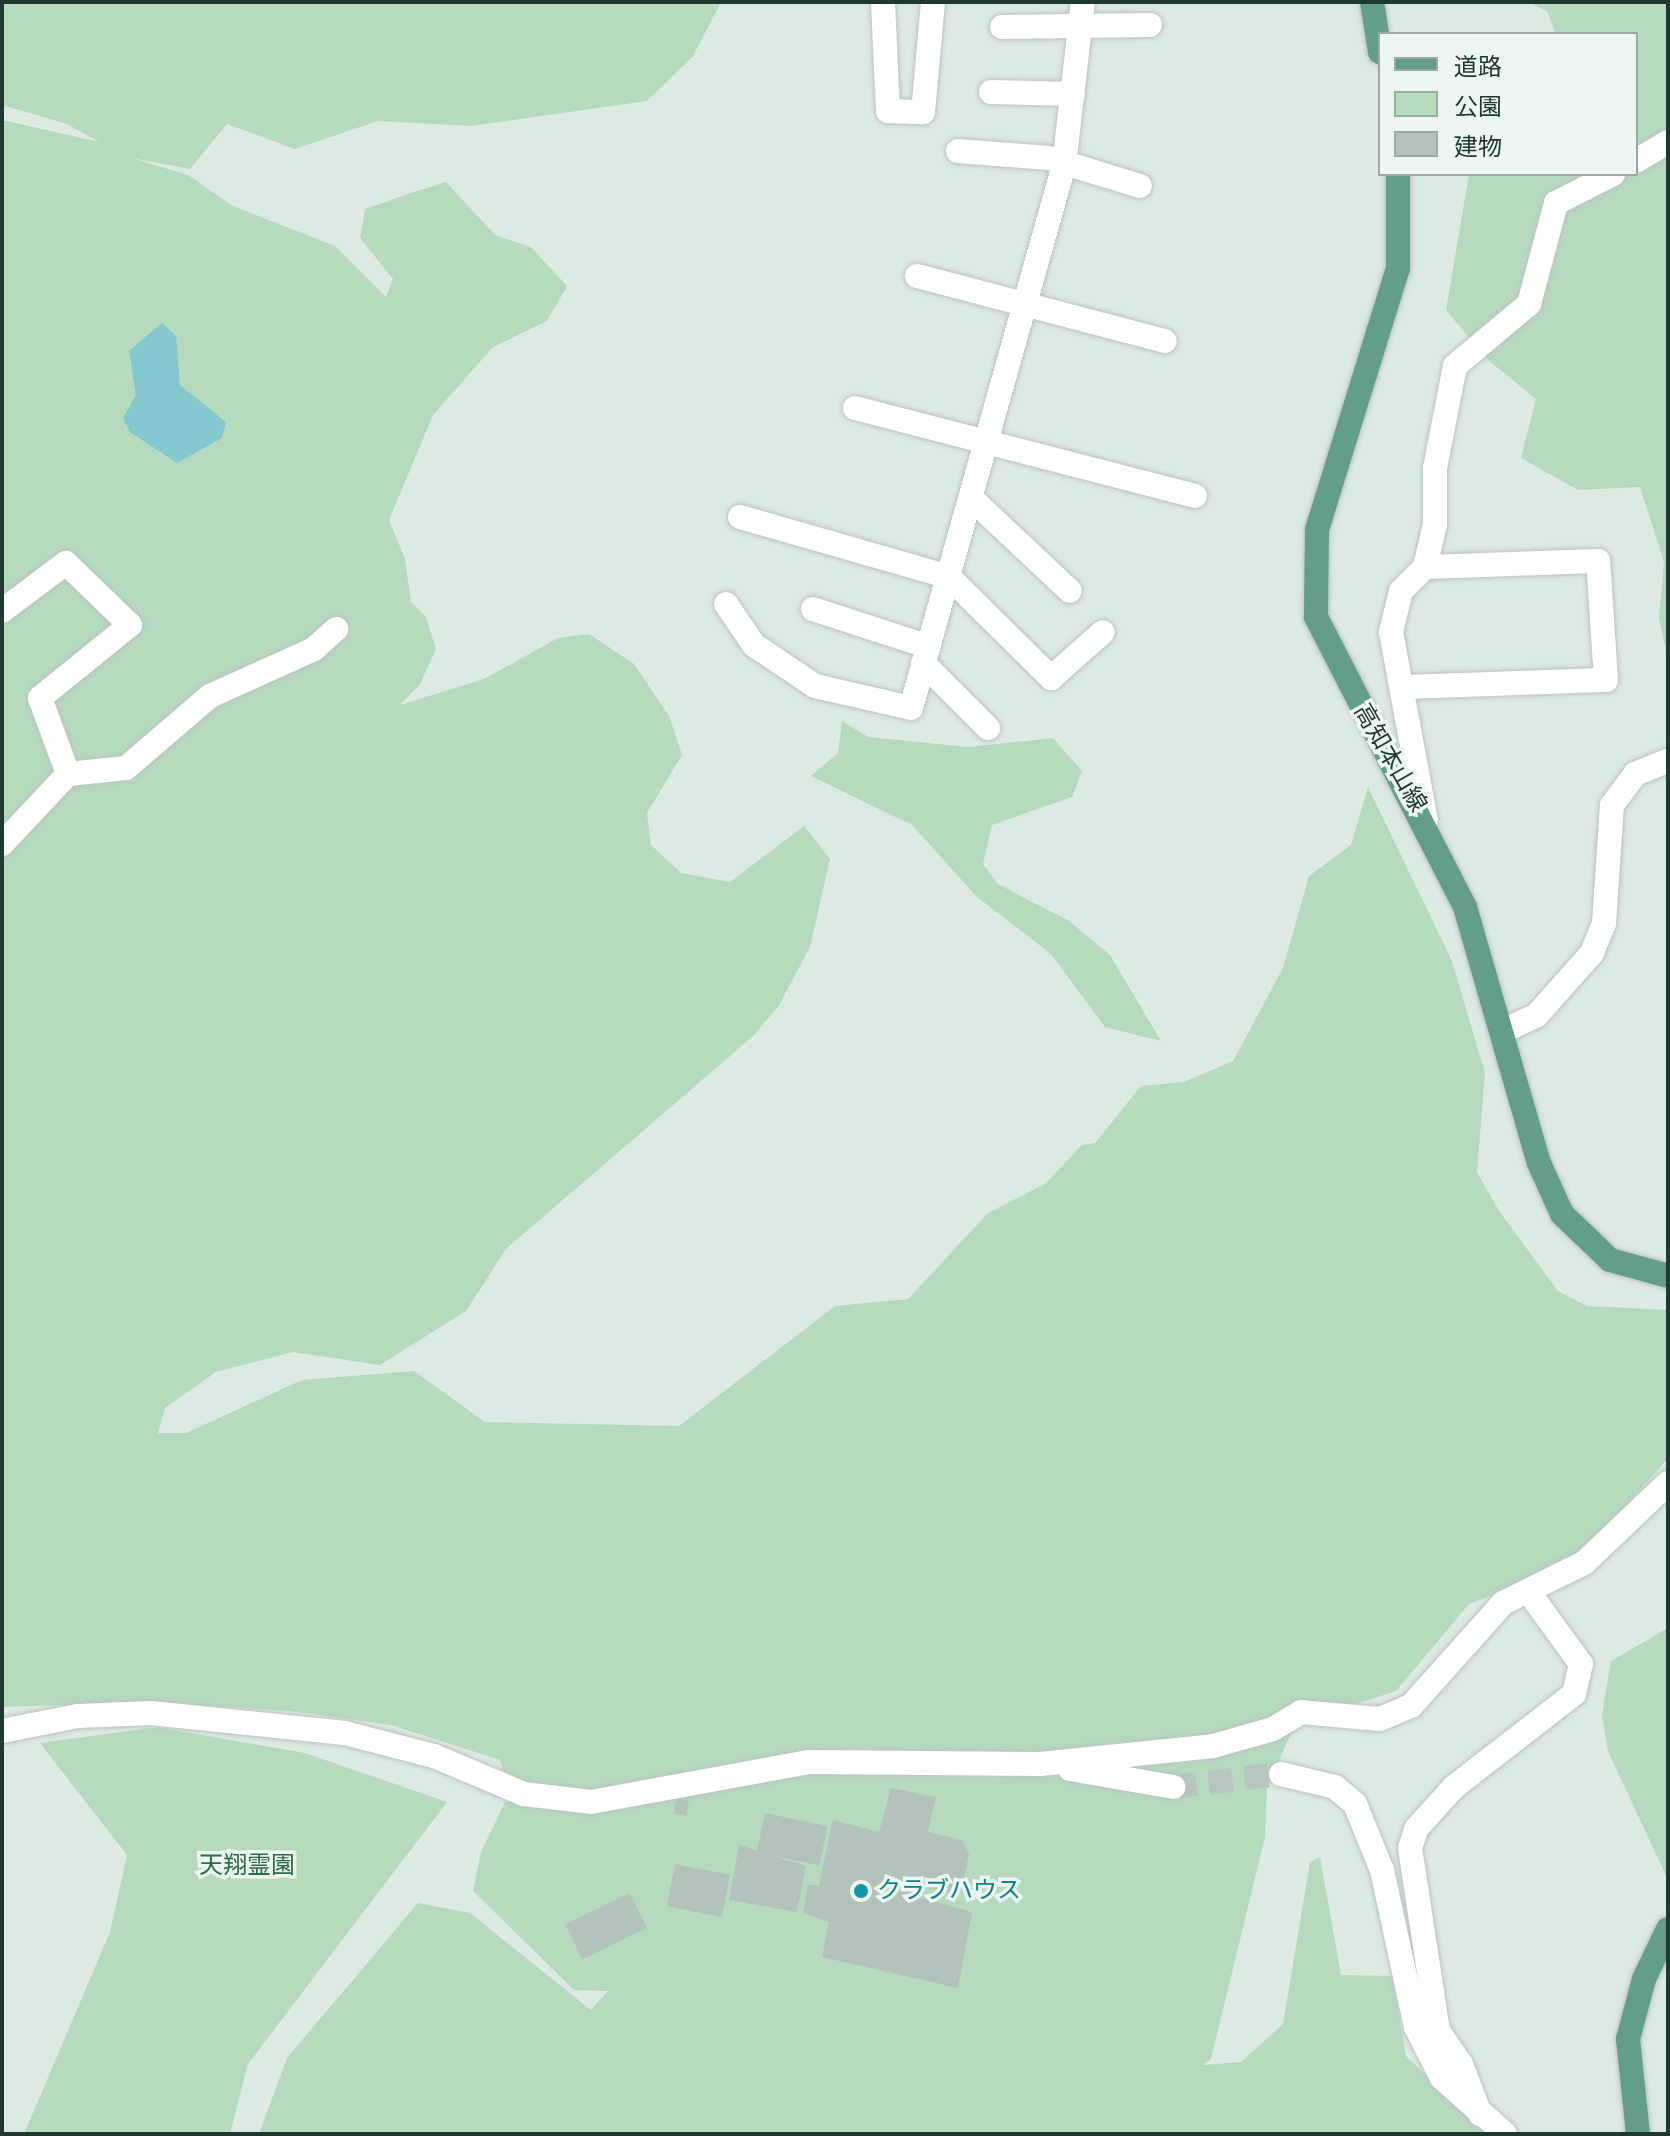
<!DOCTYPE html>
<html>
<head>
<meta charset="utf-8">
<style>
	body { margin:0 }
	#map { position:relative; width:1670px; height:2136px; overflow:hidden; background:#dde9e3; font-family:"Fira Sans Condensed","Noto Sans JP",sans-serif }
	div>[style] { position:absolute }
	.green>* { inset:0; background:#b6dabe }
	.water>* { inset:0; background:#85c7ce }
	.building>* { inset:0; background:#b3c3bc; transform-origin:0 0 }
	.minor-tunnel>* { height:24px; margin-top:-12px; transform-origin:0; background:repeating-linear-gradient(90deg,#b7c6bf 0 24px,transparent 0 36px) }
	.roads { filter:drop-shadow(0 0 2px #bcc3c1) drop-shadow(0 0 2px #bcc3c1) }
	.minor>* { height:24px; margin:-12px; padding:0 12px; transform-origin:12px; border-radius:12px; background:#fff }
	.primary>* { height:24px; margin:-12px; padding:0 12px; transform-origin:12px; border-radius:12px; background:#629e8b }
	.dots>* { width:22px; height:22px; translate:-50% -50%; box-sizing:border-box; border:4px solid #edf6f1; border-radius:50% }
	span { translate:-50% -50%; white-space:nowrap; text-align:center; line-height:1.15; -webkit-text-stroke:7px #edf6f1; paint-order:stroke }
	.street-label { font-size:24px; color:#1f3830 }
	.park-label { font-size:24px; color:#2b6d41 }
	.culture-label { font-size:24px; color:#0d838f }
	.left { translate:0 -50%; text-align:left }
	.frame { position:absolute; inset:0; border:4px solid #1f3830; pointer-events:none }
	.legend { position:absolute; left:1378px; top:32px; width:260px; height:144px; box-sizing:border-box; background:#edf6f1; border:2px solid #9baaa4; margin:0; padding:10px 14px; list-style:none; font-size:24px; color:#1f3830 }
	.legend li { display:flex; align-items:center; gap:16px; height:40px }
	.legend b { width:40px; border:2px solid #9baaa4 }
</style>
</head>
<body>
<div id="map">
	<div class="green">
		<i style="clip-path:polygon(2px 2px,721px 2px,693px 56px,647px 101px,471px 126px,378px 121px,295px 149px,227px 124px,190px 169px,132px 158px,188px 175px,233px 206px,335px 246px,386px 297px,393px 279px,360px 238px,365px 209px,411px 193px,446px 182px,495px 235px,531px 247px,567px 286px,547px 321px,493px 347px,433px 415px,389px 520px,405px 559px,411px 602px,426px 617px,436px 649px,420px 684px,400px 705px,484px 679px,558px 638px,589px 634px,634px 664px,669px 716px,682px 755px,647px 813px,651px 845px,681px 873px,730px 882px,804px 826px,830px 859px,810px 947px,778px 1007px,752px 1037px,506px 1249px,466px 1311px,380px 1365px,293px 1352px,216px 1372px,165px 1408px,158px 1433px,186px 1433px,302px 1380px,414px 1371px,485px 1422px,679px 1426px,835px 1306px,908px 1299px,988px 1213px,1045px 1184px,1082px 1145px,1095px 1143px,1141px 1086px,1184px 1082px,1233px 1061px,1283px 968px,1309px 876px,1351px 845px,1368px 787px,1452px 961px,1485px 1073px,1477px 1172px,1499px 1211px,1558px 1291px,1587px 1306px,1668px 1310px,1668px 1458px,1575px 1565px,1469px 1604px,1396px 1691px,1295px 1724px,1267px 1789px,1265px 1837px,1211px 2059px,1203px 2065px,1241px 2062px,1283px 2024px,1310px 1862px,1320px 1857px,1341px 1975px,1392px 1976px,1406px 2056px,1487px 2134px,259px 2134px,287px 2058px,418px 1903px,470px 1913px,591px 2010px,608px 1991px,574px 1990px,473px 1891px,481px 1852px,511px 1790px,500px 1760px,391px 1725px,289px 1711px,151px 1702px,2px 1707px,2px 120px,99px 142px,67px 124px,2px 105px)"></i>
		<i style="clip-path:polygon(1528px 2px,1668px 2px,1668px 659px,1659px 619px,1664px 562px,1640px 487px,1578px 490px,1521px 458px,1536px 399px,1488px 360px,1446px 310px,1469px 174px,1636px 174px,1636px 34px,1556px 34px,1547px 11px)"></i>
		<i style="clip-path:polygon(842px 721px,868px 737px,968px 747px,1053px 738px,1082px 771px,1072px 797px,992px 825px,983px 864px,998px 884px,1069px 921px,1110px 955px,1161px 1041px,1105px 1027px,1051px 954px,977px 897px,912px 825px,811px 776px,838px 753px)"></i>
		<i style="clip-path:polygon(1668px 1628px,1668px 1880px,1608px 1751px,1602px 1715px,1611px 1661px)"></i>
		<i style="clip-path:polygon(157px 1727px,305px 1753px,447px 1802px,248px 2064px,230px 2134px,24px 2134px,110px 1932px,127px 1855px,40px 1743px)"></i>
	</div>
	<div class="water">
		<i style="clip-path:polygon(162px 323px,176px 336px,180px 385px,226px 422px,222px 438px,177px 463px,130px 432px,123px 418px,136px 395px,129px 351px)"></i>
	</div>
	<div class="building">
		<i style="clip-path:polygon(891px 1788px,936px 1797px,928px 1832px,962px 1840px,969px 1854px,962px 1887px,953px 1893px,916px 1886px,914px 1896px,972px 1912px,958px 1988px,822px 1957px,829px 1922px,803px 1913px,808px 1885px,819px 1885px,833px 1820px,879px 1832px)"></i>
		<i style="left:676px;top:1799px;width:13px;height:15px;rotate:9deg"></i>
		<i style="left:765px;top:1813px;width:64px;height:40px;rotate:12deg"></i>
		<i style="clip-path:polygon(739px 1845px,806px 1866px,797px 1912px,729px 1900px)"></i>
		<i style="left:675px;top:1864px;width:56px;height:43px;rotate:11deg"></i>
		<i style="left:630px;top:1893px;width:39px;height:72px;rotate:64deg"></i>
	</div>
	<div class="minor-tunnel">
		<i style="left:1173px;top:1787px;width:109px;rotate:-6.9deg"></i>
	</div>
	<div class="roads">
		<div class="minor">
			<i style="left:883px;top:2px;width:109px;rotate:87.4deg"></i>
			<i style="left:888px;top:111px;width:35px;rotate:2deg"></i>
			<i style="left:923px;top:112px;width:110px;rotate:-84.8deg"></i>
			<i style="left:1002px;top:27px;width:148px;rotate:-0.8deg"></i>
			<i style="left:991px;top:92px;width:82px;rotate:1.4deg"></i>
			<i style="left:958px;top:151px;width:91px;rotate:4.4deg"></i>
			<i style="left:1049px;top:158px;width:95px;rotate:17.1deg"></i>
			<i style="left:1636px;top:161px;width:37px;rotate:-31deg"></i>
			<i style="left:917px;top:276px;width:256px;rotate:14.7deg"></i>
			<i style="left:855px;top:408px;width:351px;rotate:14.5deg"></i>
			<i style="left:972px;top:499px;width:134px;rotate:43.2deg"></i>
			<i style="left:740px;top:517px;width:217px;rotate:16deg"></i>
			<i style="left:949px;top:577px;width:144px;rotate:44.7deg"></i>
			<i style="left:1051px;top:678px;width:69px;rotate:-41.5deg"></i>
			<i style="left:726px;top:604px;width:50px;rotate:55.7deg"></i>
			<i style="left:754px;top:645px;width:73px;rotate:33.9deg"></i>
			<i style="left:815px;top:686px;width:98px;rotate:12.9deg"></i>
			<i style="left:911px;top:708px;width:564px;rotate:-74.26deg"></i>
			<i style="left:1064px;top:165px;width:164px;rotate:-83.4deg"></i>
			<i style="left:813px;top:609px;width:120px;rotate:18deg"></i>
			<i style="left:2px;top:611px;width:80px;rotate:-36.9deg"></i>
			<i style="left:66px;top:563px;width:89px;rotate:44.1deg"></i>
			<i style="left:130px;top:625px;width:116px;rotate:141deg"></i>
			<i style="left:40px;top:698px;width:81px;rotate:69.8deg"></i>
			<i style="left:923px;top:663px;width:92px;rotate:45deg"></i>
			<i style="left:1403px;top:687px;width:203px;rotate:-2deg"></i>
			<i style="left:1606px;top:680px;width:119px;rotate:-93.8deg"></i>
			<i style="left:1598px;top:561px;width:173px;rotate:178deg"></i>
			<i style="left:1426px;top:821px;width:192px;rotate:-100.5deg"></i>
			<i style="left:1391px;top:632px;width:42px;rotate:-76.3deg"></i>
			<i style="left:1401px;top:591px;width:34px;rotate:-45deg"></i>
			<i style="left:1425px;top:567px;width:44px;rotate:-76.9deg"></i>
			<i style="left:1435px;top:524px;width:56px;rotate:-90deg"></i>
			<i style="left:1435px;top:468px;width:104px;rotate:-78.9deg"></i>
			<i style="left:1455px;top:366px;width:97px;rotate:-40deg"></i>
			<i style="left:1529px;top:304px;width:105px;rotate:-75deg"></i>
			<i style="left:1556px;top:203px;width:64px;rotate:-27deg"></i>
			<i style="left:2px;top:844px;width:96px;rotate:-46.7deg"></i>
			<i style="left:68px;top:774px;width:58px;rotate:-5.9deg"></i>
			<i style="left:126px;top:768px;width:111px;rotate:-40.6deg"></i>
			<i style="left:210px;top:696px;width:114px;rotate:-24.3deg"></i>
			<i style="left:314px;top:649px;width:30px;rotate:-42deg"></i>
			<i style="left:1501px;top:1032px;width:38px;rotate:-25deg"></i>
			<i style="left:1536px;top:1016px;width:84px;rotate:-48.4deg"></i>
			<i style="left:1592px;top:953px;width:31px;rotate:-68deg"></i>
			<i style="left:1604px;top:924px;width:119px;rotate:-86.2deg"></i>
			<i style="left:1612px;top:805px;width:39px;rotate:-53deg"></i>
			<i style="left:1635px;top:774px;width:35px;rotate:-22deg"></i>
			<i style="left:2px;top:1731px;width:77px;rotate:-11.2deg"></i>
			<i style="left:78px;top:1716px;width:73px;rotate:-2.4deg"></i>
			<i style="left:151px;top:1713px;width:195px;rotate:5.9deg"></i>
			<i style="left:345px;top:1733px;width:92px;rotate:14.5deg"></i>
			<i style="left:434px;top:1756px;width:98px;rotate:22.9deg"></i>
			<i style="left:524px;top:1794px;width:67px;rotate:6.8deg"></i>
			<i style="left:591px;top:1802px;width:222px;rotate:-10.4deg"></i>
			<i style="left:809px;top:1762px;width:231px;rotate:0.5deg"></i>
			<i style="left:1040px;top:1764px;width:174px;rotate:-5.9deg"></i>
			<i style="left:1213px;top:1746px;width:62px;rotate:-15.8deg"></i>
			<i style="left:1273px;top:1729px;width:33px;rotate:-31deg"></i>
			<i style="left:1301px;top:1712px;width:79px;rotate:5.1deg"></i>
			<i style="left:1380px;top:1719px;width:34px;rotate:-23deg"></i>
			<i style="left:1411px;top:1706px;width:138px;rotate:-48.2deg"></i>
			<i style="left:1503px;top:1603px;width:90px;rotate:-26.3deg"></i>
			<i style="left:1584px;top:1563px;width:116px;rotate:-43.6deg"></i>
			<i style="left:1070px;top:1769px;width:105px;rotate:9.9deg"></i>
			<i style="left:1281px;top:1774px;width:56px;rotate:13.5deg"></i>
			<i style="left:1335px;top:1787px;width:26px;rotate:40deg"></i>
			<i style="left:1355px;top:1804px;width:71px;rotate:67.8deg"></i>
			<i style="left:1382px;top:1870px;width:161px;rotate:77.8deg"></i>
			<i style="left:1416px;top:2027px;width:57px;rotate:63deg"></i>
			<i style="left:1442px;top:2078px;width:84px;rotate:41.6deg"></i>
			<i style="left:1480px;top:2114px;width:53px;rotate:-110.8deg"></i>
			<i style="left:1461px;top:2064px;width:40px;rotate:-124.9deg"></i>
			<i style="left:1438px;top:2031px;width:185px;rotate:-98.7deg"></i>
			<i style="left:1410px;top:1848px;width:20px;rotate:-72deg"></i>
			<i style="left:1416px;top:1829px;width:57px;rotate:-47.9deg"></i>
			<i style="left:1454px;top:1787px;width:152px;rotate:-37.8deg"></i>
			<i style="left:1574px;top:1694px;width:31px;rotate:-77deg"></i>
			<i style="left:1581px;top:1664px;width:90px;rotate:-126deg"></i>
		</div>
		<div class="primary">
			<i style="left:1372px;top:2px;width:51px;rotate:80.9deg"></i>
			<i style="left:1398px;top:174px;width:94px;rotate:90deg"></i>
			<i style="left:1398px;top:268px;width:274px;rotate:107.2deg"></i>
			<i style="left:1317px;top:530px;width:87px;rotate:90.7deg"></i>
			<i style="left:1316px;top:617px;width:326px;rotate:62.8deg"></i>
			<i style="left:1465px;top:907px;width:266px;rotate:73.9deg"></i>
			<i style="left:1539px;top:1163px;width:56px;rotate:65.7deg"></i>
			<i style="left:1562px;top:1214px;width:66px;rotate:43.8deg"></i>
			<i style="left:1610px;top:1260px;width:60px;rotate:15.4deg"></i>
			<i style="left:1638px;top:2134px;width:96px;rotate:-96deg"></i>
			<i style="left:1628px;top:2039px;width:62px;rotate:-75.1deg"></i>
			<i style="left:1644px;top:1979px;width:55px;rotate:-64.4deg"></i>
		</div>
	</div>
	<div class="dots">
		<i style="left:861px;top:1891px;background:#0f9aa8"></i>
	</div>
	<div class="street-label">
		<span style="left:1390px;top:758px;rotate:60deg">高知本山線</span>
	</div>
	<div class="park-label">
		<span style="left:247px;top:1866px">天翔霊園</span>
	</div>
	<div class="culture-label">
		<span class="left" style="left:877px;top:1891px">クラブハウス</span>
	</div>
	<div class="frame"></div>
	<ul class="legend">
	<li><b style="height:10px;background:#629e8b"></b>道路</li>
	<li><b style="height:22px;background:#b6dabe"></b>公園</li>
	<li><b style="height:22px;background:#b3c3bc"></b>建物</li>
	</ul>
</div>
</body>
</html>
